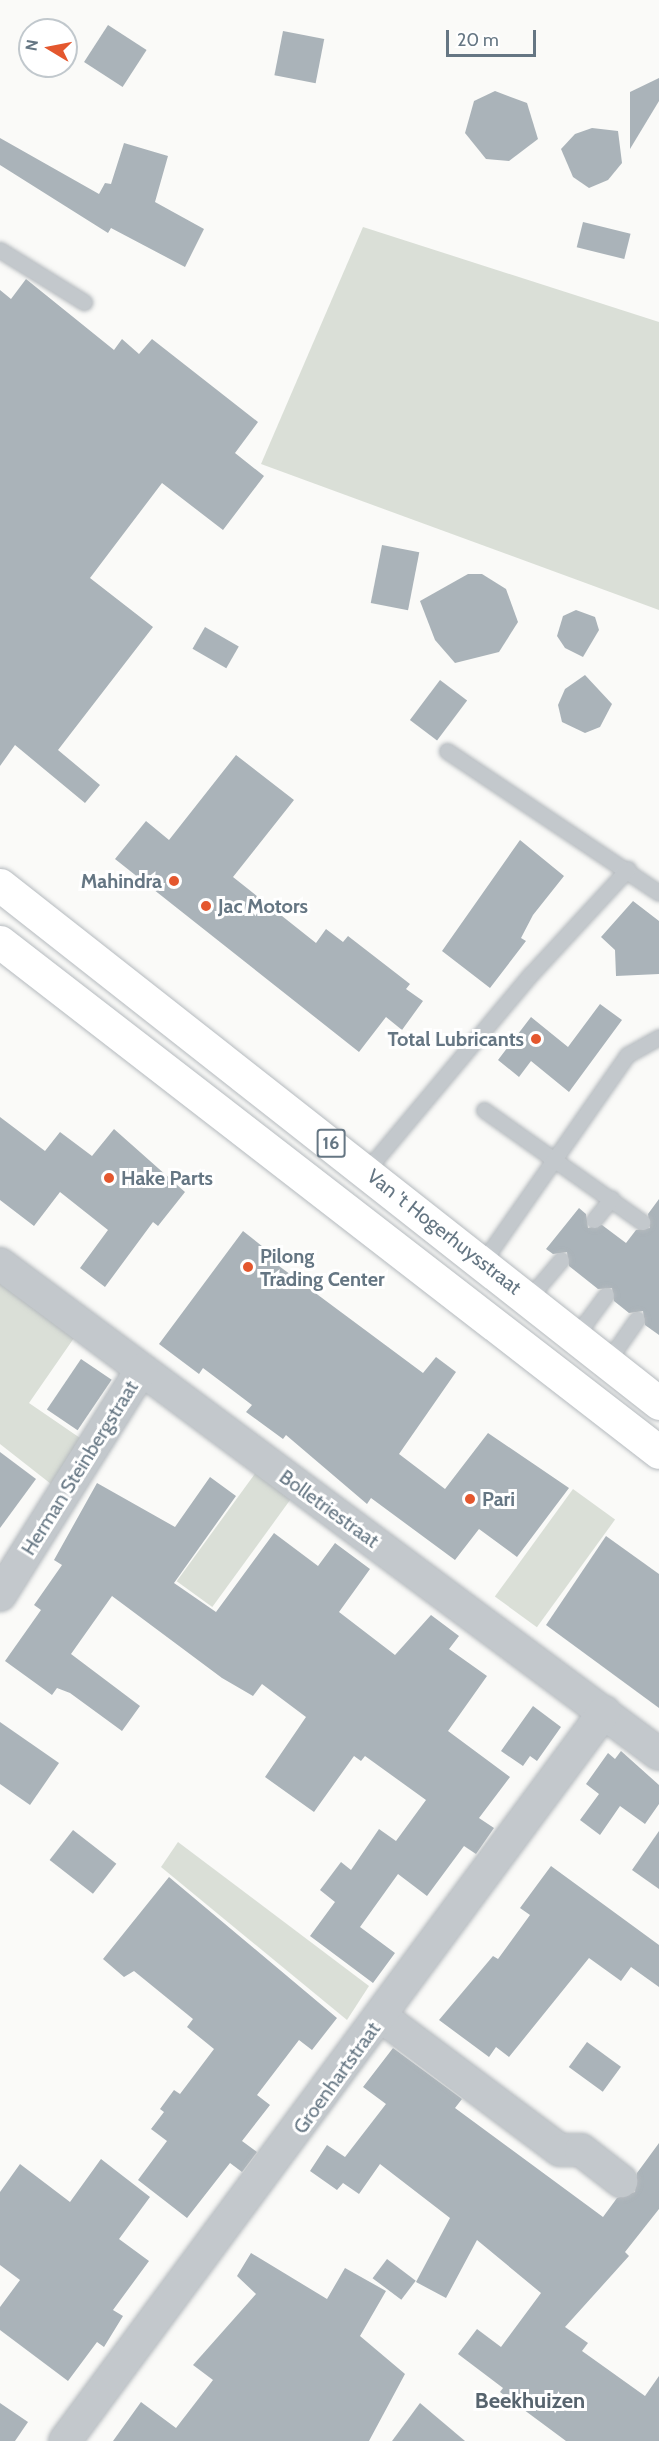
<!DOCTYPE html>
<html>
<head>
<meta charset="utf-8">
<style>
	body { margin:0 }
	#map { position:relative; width:659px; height:2441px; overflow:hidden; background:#fafaf8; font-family:Cabin,sans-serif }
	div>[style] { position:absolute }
	.green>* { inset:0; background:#dadfd7; transform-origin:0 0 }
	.building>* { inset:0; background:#aab3b9; transform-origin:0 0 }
	.roads { filter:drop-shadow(0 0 2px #b5babe) drop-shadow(0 0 2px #b5babe) }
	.service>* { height:15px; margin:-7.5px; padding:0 7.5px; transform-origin:7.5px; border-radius:7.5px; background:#c3c8cc }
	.minor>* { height:32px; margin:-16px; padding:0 16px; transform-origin:16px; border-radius:16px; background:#c3c8cc }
	.primary>* { height:33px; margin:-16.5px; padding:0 16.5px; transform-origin:16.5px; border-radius:16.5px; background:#fff }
	.dots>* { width:16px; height:16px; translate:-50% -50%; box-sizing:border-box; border:3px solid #fff; border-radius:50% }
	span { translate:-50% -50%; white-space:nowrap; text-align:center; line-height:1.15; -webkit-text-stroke:6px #fff; paint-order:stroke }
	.shield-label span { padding:2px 4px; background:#fff; border:2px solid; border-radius:4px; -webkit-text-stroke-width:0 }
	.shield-label { font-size:18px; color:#657683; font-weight:700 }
	.poi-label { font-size:20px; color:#657683; font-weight:700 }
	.right { translate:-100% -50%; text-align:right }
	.left { translate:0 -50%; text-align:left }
	.street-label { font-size:20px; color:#657683 }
	.quarter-label { font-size:22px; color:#57646e; font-weight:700 }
	.north { position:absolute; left:18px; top:18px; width:60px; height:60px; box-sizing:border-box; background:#fff; border:2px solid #c1c8cd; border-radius:50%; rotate:280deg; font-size:16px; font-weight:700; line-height:24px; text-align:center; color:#657683 }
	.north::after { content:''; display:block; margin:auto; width:21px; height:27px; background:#e4572e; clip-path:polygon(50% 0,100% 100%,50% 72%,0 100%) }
	.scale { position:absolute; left:446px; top:30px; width:90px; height:27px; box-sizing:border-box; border:3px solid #657683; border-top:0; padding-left:8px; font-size:18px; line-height:21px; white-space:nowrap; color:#657683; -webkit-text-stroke:4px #fff; paint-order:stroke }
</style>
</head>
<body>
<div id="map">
	<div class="green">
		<i style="clip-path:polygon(363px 227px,659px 322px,659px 610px,261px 464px)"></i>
		<i style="clip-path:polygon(0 1282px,74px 1338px,29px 1403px,83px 1440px,51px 1484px,0 1444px)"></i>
		<i style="left:259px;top:1468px;width:44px;height:140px;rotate:36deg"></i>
		<i style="left:573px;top:1489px;width:52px;height:133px;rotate:36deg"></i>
		<i style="clip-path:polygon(178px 1842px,369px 1986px,347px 2020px,161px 1867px)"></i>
	</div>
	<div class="building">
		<i style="left:108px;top:25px;width:46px;height:44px;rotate:33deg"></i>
		<i style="left:283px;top:31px;width:42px;height:45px;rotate:11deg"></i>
		<i style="clip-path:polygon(659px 78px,659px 101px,630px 149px,630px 92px)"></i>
		<i style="clip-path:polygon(495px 91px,527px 103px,538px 139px,509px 161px,486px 159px,465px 133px,474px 101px)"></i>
		<i style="clip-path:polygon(592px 128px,618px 131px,622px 163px,608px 180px,589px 188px,573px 177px,561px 149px,575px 134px)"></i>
		<i style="clip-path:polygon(0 138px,99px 194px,105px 183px,111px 184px,124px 143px,168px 156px,155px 202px,204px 229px,185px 267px,111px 228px,108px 233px,0 165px)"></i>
		<i style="left:583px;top:222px;width:49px;height:26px;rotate:14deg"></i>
		<i style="clip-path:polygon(26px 279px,114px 350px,122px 339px,139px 354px,152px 339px,258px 422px,235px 453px,264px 476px,223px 530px,162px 483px,90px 578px,153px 627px,58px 750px,100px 785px,85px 803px,15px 745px,0 766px,0 290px,11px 299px)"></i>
		<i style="left:382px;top:545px;width:38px;height:59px;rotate:11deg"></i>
		<i style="clip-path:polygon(468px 574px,482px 574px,506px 589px,518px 622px,499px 652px,455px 663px,435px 640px,420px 601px)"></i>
		<i style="clip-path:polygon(576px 610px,595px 617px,599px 630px,583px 657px,565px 648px,557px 636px,563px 616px)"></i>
		<i style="left:205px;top:627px;width:39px;height:25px;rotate:30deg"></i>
		<i style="clip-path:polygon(585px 675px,612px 704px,600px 727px,585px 733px,562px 722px,558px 705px,565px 689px)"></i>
		<i style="left:440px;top:680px;width:34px;height:50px;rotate:37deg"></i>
		<i style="clip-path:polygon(236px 755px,294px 800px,233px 877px,316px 943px,326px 929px,343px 942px,348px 936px,410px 984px,406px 989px,423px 1001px,402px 1030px,386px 1017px,359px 1052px,115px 859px,146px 821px,169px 840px)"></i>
		<i style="clip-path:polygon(520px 840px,564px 876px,533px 915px,521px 938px,526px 941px,490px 988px,442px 951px)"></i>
		<i style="clip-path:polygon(633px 901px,659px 921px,659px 974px,616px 976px,615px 950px,601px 937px)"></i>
		<i style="clip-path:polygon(600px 1004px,622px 1020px,569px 1092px,531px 1061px,519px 1077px,498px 1060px,531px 1017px,568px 1047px)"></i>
		<i style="clip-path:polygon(0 1117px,45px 1151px,60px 1132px,92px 1156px,114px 1129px,185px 1192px,158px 1226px,153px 1222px,105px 1287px,80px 1268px,108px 1230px,60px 1192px,34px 1226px,0 1200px)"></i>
		<i style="clip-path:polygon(659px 1199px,659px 1335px,645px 1325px,643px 1311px,629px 1313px,614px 1301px,612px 1288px,598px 1289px,569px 1266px,567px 1252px,553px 1254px,546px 1249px,579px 1208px,586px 1214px,588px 1228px,602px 1225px,626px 1243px,636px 1230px,650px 1228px,648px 1214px)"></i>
		<i style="clip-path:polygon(243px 1231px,282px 1262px,279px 1266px,423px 1373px,436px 1357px,456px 1372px,399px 1454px,445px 1489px,488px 1433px,569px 1488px,517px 1557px,479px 1529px,455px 1560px,371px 1498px,367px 1504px,286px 1435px,283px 1439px,246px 1412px,252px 1405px,203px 1368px,199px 1374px,159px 1344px)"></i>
		<i style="left:81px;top:1359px;width:37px;height:61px;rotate:34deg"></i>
		<i style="clip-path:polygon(0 1452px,36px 1479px,0 1528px)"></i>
		<i style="clip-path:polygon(210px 1477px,236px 1496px,174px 1583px,216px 1612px,274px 1533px,318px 1566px,335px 1543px,370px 1569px,339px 1612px,395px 1655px,431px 1615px,459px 1636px,449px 1649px,487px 1676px,448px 1731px,510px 1777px,479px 1818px,494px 1828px,476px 1854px,464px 1846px,427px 1896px,398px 1874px,360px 1927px,395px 1953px,373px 1983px,310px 1936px,335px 1902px,320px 1890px,341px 1862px,351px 1870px,379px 1829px,396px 1841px,426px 1800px,365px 1756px,361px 1761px,354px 1756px,314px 1812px,265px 1777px,306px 1717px,262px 1684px,253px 1696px,222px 1678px,112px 1596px,71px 1654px,140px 1706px,122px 1731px,70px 1693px,57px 1688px,52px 1695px,5px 1661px,41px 1610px,34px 1605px,62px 1565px,54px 1560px,97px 1483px,175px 1527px)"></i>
		<i style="clip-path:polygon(606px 1536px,659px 1574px,659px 1708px,546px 1625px)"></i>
		<i style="clip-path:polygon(533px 1706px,561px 1727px,537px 1761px,530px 1756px,523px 1766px,501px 1751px)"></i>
		<i style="clip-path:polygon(0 1722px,59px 1763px,30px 1805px,0 1784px)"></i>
		<i style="clip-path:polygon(621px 1751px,659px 1785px,659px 1804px,645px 1824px,620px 1806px,600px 1835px,580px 1820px,599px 1794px,586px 1784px,608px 1753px,615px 1759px)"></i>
		<i style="left:73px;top:1830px;width:55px;height:38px;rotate:38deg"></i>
		<i style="clip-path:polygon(659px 1831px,659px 1889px,632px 1870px)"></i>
		<i style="clip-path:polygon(551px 1866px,659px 1945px,659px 1987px,631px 1967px,621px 1981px,589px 1958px,509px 2057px,496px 2047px,489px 2057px,439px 2020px,493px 1956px,498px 1959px,530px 1915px,520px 1908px)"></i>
		<i style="clip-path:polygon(169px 1877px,337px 2018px,312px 2050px,299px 2040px,257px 2095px,270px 2105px,242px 2141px,257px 2152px,242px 2172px,230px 2163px,187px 2218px,138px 2180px,167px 2141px,151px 2129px,164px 2112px,160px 2109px,174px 2090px,180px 2094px,214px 2049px,187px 2027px,193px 2019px,134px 1971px,124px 1977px,103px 1959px)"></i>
		<i style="left:587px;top:2042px;width:42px;height:31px;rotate:36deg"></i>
		<i style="clip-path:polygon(393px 2048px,462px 2099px,455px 2108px,603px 2217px,617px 2198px,635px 2192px,637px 2173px,659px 2143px,659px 2209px,625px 2252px,629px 2256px,565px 2327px,588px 2343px,582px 2351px,645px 2396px,659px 2376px,659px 2441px,566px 2441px,500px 2392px,503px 2388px,458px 2354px,477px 2329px,501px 2347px,541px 2293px,477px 2240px,446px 2298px,416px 2282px,450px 2218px,380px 2164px,359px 2194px,343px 2183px,337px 2190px,310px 2171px,327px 2145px,345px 2157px,386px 2104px,363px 2087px)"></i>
		<i style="clip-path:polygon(101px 2159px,150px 2197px,119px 2239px,149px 2261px,113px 2310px,123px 2316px,104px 2347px,97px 2342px,68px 2381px,0 2330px,0 2307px,20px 2280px,0 2265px,0 2192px,20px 2164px,70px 2202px)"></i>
		<i style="clip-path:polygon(251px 2253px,327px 2299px,345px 2268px,386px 2291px,360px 2336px,405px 2374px,369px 2441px,113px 2441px,141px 2402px,176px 2428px,213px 2380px,193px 2365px,256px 2294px,237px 2276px)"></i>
		<i style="left:387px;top:2259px;width:36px;height:24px;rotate:37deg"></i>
		<i style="clip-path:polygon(0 2403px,28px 2422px,15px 2441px,0 2441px)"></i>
		<i style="clip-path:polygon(420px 2403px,465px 2441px,392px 2441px)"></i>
	</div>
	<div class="roads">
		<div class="service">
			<i style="left:0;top:250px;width:99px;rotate:31.8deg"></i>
			<i style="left:447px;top:751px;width:255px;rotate:33.8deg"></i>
			<i style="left:484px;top:1110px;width:194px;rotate:35.3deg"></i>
			<i style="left:366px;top:1171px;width:257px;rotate:-50.1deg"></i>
			<i style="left:531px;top:974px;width:143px;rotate:-47.3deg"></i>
			<i style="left:594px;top:1220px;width:28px;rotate:-51deg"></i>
			<i style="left:482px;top:1263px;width:254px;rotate:-55.1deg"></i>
			<i style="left:627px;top:1055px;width:37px;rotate:-29deg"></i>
			<i style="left:528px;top:1299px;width:51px;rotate:-49.8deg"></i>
			<i style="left:575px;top:1337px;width:52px;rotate:-53.6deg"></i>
			<i style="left:607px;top:1362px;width:52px;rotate:-55.1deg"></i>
		</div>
		<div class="minor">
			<i style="left:0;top:1264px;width:821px;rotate:36.63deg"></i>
			<i style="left:0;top:1595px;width:266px;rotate:-57.9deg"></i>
			<i style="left:382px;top:2017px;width:222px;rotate:36.8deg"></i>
			<i style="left:560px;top:2150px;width:21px"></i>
			<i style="left:581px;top:2150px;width:51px;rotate:37.8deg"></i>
			<i style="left:65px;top:2441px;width:907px;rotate:-53.52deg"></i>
		</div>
		<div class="primary">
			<i style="left:0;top:885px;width:838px;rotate:38.17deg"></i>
			<i style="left:0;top:942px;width:833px;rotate:37.74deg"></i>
		</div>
	</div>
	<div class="dots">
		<i style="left:174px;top:881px;background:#e4572e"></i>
		<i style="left:206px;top:906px;background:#e4572e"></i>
		<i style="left:536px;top:1039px;background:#e4572e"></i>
		<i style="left:109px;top:1178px;background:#e4572e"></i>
		<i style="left:248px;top:1267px;background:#e4572e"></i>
		<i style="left:470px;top:1499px;background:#e4572e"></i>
	</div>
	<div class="shield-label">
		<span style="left:331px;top:1143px">16</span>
	</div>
	<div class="poi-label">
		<span class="right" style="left:162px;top:881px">Mahindra</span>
		<span class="left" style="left:218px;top:906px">Jac Motors</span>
		<span class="right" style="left:524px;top:1039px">Total Lubricants</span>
		<span class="left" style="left:121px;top:1178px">Hake Parts</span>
		<span class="left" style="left:260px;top:1268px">Pilong<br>Trading Center</span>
		<span class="left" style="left:482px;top:1499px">Pari</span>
	</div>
	<div class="street-label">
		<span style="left:444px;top:1232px;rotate:38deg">Van 't Hogerhuysstraat</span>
		<span style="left:80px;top:1468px;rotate:-58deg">Herman Steinbergstraat</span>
		<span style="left:329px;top:1509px;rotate:36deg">Bolletriestraat</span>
		<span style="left:337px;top:2078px;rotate:-54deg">Groenhartstraat</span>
	</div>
	<div class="quarter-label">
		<span style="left:530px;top:2401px">Beekhuizen</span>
	</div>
	<div class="north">N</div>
	<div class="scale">20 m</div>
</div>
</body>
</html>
